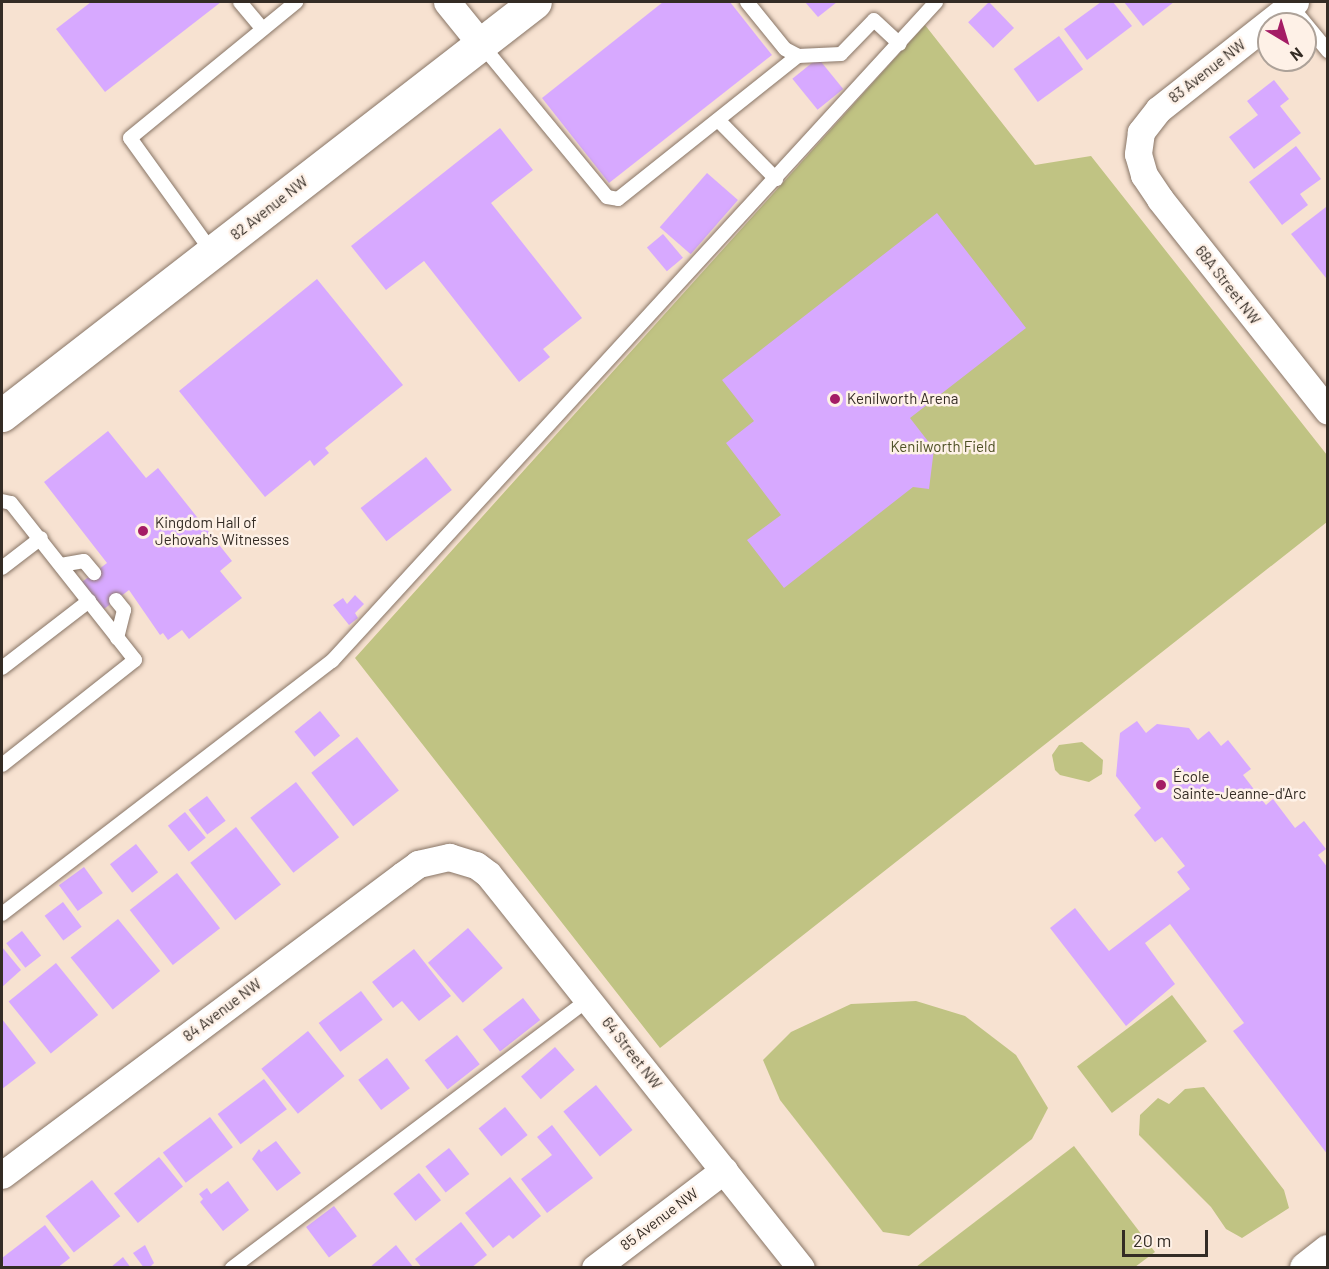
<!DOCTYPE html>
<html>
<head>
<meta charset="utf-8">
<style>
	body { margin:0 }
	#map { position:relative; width:1329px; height:1269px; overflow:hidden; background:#f7e2d1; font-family:Barlow,sans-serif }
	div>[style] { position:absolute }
	.green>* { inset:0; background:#c0c383; transform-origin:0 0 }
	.building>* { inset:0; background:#d7a9ff; transform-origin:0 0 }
	.roads { filter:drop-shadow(0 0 2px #887566) drop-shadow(0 0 2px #887566) }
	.lane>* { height:14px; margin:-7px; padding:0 7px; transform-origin:7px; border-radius:7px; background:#fff }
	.street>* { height:27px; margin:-13.5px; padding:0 13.5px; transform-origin:13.5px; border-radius:13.5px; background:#fff }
	.secondary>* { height:33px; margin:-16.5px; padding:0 16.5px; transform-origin:16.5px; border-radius:16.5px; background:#fff }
	.dots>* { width:16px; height:16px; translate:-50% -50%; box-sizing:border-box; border:3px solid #fef1e7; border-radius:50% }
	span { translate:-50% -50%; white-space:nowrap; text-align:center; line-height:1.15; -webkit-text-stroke:5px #fef1e7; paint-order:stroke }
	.street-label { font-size:15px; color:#342c25 }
	.poi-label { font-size:15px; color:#342c25 }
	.left { translate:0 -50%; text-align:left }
	.park-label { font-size:15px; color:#4e5025 }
	.frame { position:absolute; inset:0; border:3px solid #342c25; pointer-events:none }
	.north { position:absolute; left:1257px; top:12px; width:60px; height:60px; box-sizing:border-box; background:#fef1e7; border:2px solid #ada299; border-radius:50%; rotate:142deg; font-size:16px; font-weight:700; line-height:24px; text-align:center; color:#342c25 }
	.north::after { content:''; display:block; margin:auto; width:21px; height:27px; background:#a41c65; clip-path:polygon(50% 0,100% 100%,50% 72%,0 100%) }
	.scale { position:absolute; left:1122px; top:1230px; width:86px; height:27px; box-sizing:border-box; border:3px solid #342c25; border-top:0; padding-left:8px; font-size:18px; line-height:21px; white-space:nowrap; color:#342c25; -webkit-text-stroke:4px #fef1e7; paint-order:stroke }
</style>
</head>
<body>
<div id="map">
	<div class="green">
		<i style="clip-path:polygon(925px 25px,1035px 165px,1091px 156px,1327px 455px,1327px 522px,660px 1048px,355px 658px)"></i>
		<i style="clip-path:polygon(1082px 742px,1103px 760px,1102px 774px,1089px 782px,1060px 775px,1055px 770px,1052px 755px,1059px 745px)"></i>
		<i style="left:1172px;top:995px;width:58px;height:119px;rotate:53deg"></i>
		<i style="clip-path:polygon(916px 1001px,965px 1016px,1016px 1055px,1048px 1108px,1032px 1139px,909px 1236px,883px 1232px,780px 1100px,763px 1060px,791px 1032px,851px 1004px)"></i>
		<i style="clip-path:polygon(1204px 1087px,1284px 1190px,1289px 1208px,1242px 1238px,1226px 1229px,1211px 1207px,1139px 1135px,1140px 1115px,1158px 1098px,1169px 1104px,1185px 1089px)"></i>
		<i style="clip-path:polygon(1074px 1146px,1155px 1252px,1135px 1267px,916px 1267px)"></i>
	</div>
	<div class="building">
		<i style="clip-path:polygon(91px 2px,221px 2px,105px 92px,56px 29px)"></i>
		<i style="clip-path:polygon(663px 2px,730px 2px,772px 55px,609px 183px,542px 98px)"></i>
		<i style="clip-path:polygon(805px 2px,837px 2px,818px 17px)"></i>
		<i style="left:989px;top:2px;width:36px;height:29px;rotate:46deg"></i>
		<i style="clip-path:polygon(1101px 2px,1113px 2px,1132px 26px,1087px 60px,1064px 29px)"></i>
		<i style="clip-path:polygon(1124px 2px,1174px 2px,1143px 26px)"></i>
		<i style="left:1059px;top:36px;width:41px;height:56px;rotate:54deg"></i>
		<i style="left:818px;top:58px;width:40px;height:33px;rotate:51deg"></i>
		<i style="clip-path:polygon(1274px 80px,1289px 99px,1280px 106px,1301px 133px,1254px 169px,1229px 137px,1258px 115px,1247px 101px)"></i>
		<i style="clip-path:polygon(500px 128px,533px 170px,491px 203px,582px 318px,543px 349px,550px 357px,519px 382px,424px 261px,386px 290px,351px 246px)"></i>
		<i style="clip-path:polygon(1296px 146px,1321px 179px,1300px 194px,1308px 205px,1282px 225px,1249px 182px)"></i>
		<i style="left:707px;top:173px;width:41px;height:72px;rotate:41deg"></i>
		<i style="clip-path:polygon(1326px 207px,1328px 209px,1326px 278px,1291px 234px)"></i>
		<i style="clip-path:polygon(937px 213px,1026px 328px,910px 418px,934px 449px,929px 489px,913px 487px,784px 588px,747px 540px,781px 515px,726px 443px,754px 421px,722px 380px)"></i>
		<i style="left:663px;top:234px;width:31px;height:21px;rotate:50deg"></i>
		<i style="clip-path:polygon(317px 279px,403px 385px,325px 448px,329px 453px,314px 466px,310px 460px,265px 497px,179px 391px)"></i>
		<i style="clip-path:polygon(108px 431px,146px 478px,158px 468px,232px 561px,220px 571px,242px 598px,189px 639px,182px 630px,168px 640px,163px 633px,160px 635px,129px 590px,104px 609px,82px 582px,107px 563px,44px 482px)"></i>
		<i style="left:426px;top:457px;width:42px;height:83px;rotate:52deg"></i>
		<i style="clip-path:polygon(355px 595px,364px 604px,355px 613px,358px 618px,349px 625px,333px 605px,343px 598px,347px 604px)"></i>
		<i style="left:320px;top:711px;width:32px;height:33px;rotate:51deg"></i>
		<i style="clip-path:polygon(1137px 721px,1146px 733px,1157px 724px,1189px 728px,1198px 740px,1209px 731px,1221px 746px,1228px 740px,1251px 769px,1243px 775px,1266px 805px,1273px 799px,1295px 828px,1304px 821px,1326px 849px,1318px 855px,1328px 868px,1328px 1155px,1233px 1031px,1244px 1023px,1170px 924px,1145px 943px,1175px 984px,1126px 1026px,1050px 928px,1075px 908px,1109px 951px,1190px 889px,1177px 872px,1185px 866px,1162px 837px,1155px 842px,1134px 815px,1141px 808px,1116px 776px,1120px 733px)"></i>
		<i style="left:357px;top:737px;width:68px;height:58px;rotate:52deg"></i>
		<i style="left:296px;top:782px;width:70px;height:58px;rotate:52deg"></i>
		<i style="left:207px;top:796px;width:31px;height:23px;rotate:53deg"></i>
		<i style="left:185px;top:812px;width:33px;height:22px;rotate:51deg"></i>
		<i style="left:236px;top:827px;width:73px;height:58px;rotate:52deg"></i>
		<i style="left:136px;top:844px;width:36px;height:33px;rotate:52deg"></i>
		<i style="left:84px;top:867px;width:32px;height:31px;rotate:54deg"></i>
		<i style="left:177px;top:873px;width:70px;height:60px;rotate:52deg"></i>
		<i style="left:63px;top:902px;width:31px;height:23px;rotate:53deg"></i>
		<i style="left:118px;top:919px;width:67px;height:61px;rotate:51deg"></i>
		<i style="left:468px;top:928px;width:53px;height:53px;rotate:49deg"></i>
		<i style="left:22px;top:931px;width:31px;height:20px;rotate:52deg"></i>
		<i style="clip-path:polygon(2px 947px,21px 970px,2px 987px)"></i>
		<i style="clip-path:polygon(414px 949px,451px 996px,419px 1021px,402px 1001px,393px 1008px,372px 982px)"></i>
		<i style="left:56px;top:963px;width:67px;height:61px;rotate:51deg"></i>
		<i style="left:361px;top:991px;width:36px;height:53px;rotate:53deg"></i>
		<i style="left:523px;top:998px;width:28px;height:51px;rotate:52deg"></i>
		<i style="clip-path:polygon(2px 1019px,36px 1063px,2px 1089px)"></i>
		<i style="left:308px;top:1031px;width:58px;height:60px;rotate:51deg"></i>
		<i style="left:457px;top:1035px;width:37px;height:41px;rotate:52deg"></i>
		<i style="left:555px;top:1047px;width:30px;height:45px;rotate:49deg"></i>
		<i style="left:387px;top:1058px;width:38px;height:36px;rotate:53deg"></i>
		<i style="left:264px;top:1079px;width:38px;height:58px;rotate:53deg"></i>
		<i style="left:596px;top:1085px;width:58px;height:42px;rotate:51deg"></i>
		<i style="left:505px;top:1107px;width:36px;height:34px;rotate:51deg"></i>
		<i style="left:210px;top:1117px;width:38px;height:59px;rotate:53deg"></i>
		<i style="clip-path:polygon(552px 1125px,593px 1178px,547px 1213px,521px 1179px,552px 1155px,537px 1137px)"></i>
		<i style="clip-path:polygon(276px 1141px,301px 1173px,277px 1191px,252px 1159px,259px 1149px,261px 1152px)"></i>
		<i style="left:449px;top:1148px;width:33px;height:30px;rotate:52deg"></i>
		<i style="left:159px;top:1157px;width:38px;height:58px;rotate:51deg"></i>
		<i style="left:419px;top:1173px;width:35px;height:33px;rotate:51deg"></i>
		<i style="clip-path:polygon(510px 1177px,541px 1216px,513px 1239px,509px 1235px,493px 1248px,465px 1213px)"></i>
		<i style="left:92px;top:1180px;width:46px;height:59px;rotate:52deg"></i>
		<i style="clip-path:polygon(228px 1181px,249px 1210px,223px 1231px,200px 1202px,203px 1199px,199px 1194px,207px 1188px,211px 1194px)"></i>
		<i style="left:334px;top:1206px;width:38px;height:35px;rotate:53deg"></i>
		<i style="clip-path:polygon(461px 1222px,487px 1255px,471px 1268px,422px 1268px,415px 1259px)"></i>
		<i style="clip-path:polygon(45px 1225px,70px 1258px,57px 1268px,4px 1268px,2px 1258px)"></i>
		<i style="clip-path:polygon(145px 1245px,154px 1263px,149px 1268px,144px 1268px,133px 1253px)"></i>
		<i style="clip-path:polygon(396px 1245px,414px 1268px,369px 1268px)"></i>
		<i style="clip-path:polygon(123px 1257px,131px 1268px,110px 1268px)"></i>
	</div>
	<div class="roads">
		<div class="lane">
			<i style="left:240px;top:2px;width:35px;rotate:50deg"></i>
			<i style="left:747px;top:2px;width:60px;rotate:51deg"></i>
			<i style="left:785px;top:49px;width:15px;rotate:28deg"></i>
			<i style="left:798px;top:56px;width:43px;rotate:-2.7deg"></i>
			<i style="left:841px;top:54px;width:47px;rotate:-45.9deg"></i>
			<i style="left:874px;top:20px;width:35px;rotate:43deg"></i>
			<i style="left:1290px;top:5px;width:60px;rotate:50.4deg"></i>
			<i style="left:481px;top:44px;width:198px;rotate:50.5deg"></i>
			<i style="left:607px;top:197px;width:11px;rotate:10deg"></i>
			<i style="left:618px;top:199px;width:230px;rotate:-38.5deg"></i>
			<i style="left:718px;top:120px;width:83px;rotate:45.5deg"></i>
			<i style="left:212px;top:252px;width:140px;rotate:-125.7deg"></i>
			<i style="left:130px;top:138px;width:215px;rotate:-39.3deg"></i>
			<i style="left:2px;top:501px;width:9px;rotate:13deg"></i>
			<i style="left:11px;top:503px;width:200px;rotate:51.7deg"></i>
			<i style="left:135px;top:660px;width:169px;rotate:141.7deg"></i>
			<i style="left:61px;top:565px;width:23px;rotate:-10deg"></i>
			<i style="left:84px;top:561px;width:16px;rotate:50deg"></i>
			<i style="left:2px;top:568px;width:49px;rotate:-37.6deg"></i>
			<i style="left:116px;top:600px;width:13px;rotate:51deg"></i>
			<i style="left:124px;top:610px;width:29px;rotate:104deg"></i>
			<i style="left:2px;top:668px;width:110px;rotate:-37.6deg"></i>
			<i style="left:2px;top:914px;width:416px;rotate:-37.5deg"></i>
			<i style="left:332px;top:661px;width:894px;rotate:-47.49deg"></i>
			<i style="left:232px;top:1268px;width:447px;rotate:-37deg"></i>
		</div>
		<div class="street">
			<i style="left:447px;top:2px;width:54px;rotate:51deg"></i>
			<i style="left:1295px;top:2px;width:174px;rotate:141.8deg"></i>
			<i style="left:1158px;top:110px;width:28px;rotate:128deg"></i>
			<i style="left:1141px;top:132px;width:22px;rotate:98deg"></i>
			<i style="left:1138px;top:154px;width:22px;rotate:74deg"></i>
			<i style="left:1144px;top:175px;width:29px;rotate:56deg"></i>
			<i style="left:1160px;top:199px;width:270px;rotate:51.6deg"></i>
			<i style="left:2px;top:1175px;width:501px;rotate:-36.8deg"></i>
			<i style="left:403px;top:875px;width:19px;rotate:-36deg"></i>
			<i style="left:418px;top:864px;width:32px;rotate:-13deg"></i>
			<i style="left:449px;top:857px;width:28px;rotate:17deg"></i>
			<i style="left:476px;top:865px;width:15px;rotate:37deg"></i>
			<i style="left:488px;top:874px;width:503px;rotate:51.54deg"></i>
			<i style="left:595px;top:1268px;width:162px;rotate:-37.2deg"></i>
		</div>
		<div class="secondary">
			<i style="left:2px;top:415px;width:674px;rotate:-37.77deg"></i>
			<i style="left:1306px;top:1268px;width:28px;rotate:-38deg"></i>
		</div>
	</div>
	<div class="dots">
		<i style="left:835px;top:399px;background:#a41c65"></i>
		<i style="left:143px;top:531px;background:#a41c65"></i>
		<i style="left:1161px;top:785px;background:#a41c65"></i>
	</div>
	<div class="street-label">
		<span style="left:1207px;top:71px;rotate:-38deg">83 Avenue NW</span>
		<span style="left:269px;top:208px;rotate:-38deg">82 Avenue NW</span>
		<span style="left:1228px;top:285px;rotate:52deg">68A Street NW</span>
		<span style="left:222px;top:1010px;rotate:-37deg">84 Avenue NW</span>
		<span style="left:632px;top:1053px;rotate:52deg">64 Street NW</span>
		<span style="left:659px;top:1219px;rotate:-37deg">85 Avenue NW</span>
	</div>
	<div class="poi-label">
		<span class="left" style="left:847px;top:399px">Kenilworth Arena</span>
		<span class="left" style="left:155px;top:531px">Kingdom Hall of<br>Jehovah's Witnesses</span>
		<span class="left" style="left:1173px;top:785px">École<br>Sainte-Jeanne-d'Arc</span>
	</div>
	<div class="park-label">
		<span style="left:943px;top:447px">Kenilworth Field</span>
	</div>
	<div class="frame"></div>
	<div class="north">N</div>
	<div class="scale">20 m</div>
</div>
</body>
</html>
